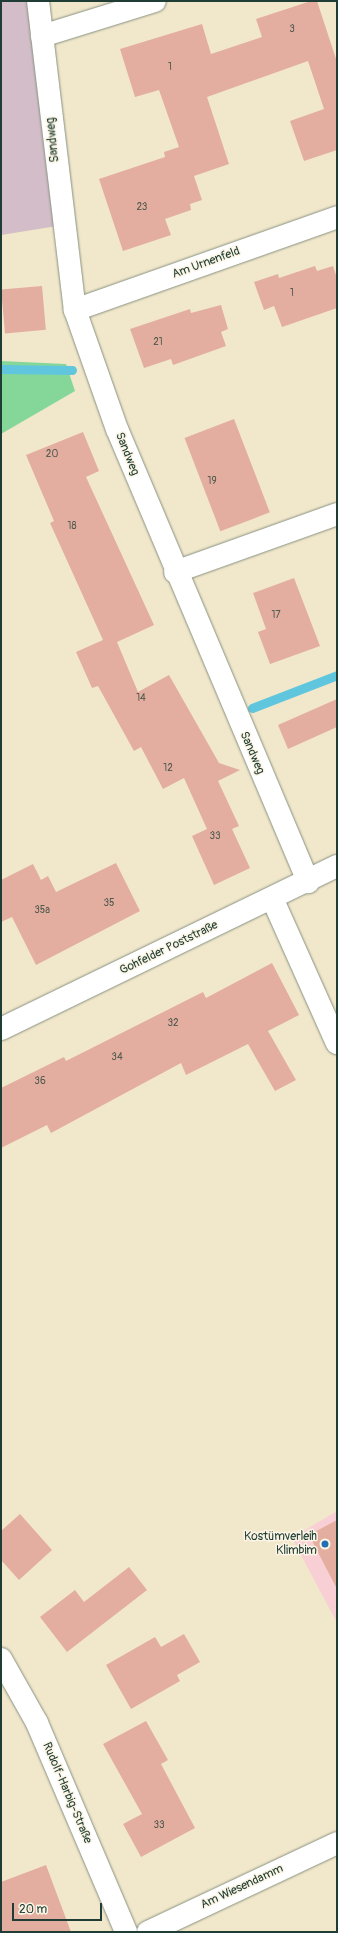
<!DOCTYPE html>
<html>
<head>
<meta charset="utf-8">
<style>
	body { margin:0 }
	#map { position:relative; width:338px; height:1933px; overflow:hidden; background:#f1e7cb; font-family:Pangolin,sans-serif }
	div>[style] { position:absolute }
	.built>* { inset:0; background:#f7cfd4 }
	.industrial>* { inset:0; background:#d2bdc8 }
	.green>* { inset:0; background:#85d799 }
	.stream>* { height:9px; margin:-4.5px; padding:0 4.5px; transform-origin:4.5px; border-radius:4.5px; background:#60c6de }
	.building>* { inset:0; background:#e3ae9f; transform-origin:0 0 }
	.roads { filter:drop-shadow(0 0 1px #889280) drop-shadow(0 0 1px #889280) }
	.minor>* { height:22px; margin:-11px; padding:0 11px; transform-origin:11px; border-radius:11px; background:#fff }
	.dots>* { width:11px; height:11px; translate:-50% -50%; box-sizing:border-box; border:2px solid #fcf5e5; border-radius:50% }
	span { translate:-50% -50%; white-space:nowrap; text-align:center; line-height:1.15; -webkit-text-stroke:3px #fcf5e5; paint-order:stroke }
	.number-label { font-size:10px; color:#50594f }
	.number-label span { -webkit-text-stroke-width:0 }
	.street-label { font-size:12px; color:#1f3d34 }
	.poi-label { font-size:12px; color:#1f3d34 }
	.right { translate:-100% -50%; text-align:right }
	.frame { position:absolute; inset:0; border:2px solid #1f3d34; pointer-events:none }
	.scale { position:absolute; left:12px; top:1903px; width:90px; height:18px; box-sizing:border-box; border:2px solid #1f3d34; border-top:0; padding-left:5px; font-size:12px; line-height:14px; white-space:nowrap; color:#1f3d34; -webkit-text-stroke:3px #fcf5e5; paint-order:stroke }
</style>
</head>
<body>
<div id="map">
	<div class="built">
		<i style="clip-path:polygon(337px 1511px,337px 1623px,292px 1538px)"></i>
	</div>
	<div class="industrial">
		<i style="clip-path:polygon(1px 1px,32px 1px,57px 226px,1px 235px)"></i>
	</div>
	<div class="green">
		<i style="clip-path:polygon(1px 361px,66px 364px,75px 391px,1px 434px)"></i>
	</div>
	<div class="stream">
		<i style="left:1px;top:369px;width:71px;rotate:0.8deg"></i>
		<i style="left:252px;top:708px;width:91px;rotate:-21.2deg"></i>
	</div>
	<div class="building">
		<i style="clip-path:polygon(311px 1px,317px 1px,337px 62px,337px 150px,304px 161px,290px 121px,324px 109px,308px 61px,207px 97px,229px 164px,194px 176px,202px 200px,190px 204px,191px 210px,165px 219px,171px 235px,123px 251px,99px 179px,165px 157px,164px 152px,179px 147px,159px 90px,135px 97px,120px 49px,202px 24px,211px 54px,262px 37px,256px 19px)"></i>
		<i style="clip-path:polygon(315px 266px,317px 271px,333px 266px,337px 278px,337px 308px,282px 327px,274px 306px,264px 310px,254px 282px,278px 274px,279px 278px)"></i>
		<i style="left:42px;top:286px;width:44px;height:41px;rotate:85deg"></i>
		<i style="clip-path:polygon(221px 305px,228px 329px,221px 332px,226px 346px,173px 365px,171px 359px,144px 368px,130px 329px,190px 309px,191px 313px)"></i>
		<i style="left:234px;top:419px;width:100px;height:53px;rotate:69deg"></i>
		<i style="clip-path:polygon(83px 432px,99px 471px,86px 477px,154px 625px,117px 642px,138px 692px,169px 675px,219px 763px,240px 770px,218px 781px,239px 826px,232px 829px,250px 868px,214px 885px,192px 836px,207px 829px,184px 778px,163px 789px,141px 747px,134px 751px,98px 686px,92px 688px,76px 652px,103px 640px,50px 523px,54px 521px,26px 455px)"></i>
		<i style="clip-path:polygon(294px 578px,320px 646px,270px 664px,258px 632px,266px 629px,253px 593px)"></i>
		<i style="clip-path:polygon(337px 699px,337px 727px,288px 749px,278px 725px)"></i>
		<i style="clip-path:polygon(116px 863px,140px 911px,36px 965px,12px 917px,1px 922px,1px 880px,33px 864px,41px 880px,48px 876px,56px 892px)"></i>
		<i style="clip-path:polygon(272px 963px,299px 1015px,268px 1031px,296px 1080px,275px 1091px,248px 1044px,186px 1075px,181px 1063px,51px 1133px,47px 1125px,1px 1148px,1px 1088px,64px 1057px,66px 1061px,203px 992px,206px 998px)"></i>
		<i style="clip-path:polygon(20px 1514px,52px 1550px,19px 1580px,1px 1560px,1px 1531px)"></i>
		<i style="clip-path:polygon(337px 1520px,337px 1589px,309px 1535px)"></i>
		<i style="clip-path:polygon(129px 1567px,147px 1590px,67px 1652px,40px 1617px,75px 1590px,84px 1602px)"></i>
		<i style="clip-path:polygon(184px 1634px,200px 1662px,177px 1675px,180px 1681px,131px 1709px,106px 1665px,155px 1637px,161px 1647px)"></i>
		<i style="clip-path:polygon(146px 1721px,168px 1760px,161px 1764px,195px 1828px,141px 1857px,123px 1824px,142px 1814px,103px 1744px)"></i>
		<i style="clip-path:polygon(46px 1865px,71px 1932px,1px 1932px,1px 1882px)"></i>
	</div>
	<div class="roads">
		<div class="minor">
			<i style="left:38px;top:1px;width:311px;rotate:83.2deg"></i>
			<i style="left:75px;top:310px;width:126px;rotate:70.6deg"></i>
			<i style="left:117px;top:429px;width:492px;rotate:67.1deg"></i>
			<i style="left:42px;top:36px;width:118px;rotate:-17.2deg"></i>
			<i style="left:75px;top:310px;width:278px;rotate:-19.5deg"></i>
			<i style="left:175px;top:572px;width:172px;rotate:-19.7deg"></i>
			<i style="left:272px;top:898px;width:159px;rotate:65.9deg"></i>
			<i style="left:1px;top:1029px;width:373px;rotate:-25.9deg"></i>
			<i style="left:1px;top:1659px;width:73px;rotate:60.6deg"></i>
			<i style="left:37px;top:1723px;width:227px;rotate:66.9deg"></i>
			<i style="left:148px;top:1932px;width:209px;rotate:-25.2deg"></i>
		</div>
	</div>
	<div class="dots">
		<i style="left:325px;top:1544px;background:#1f6fb2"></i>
	</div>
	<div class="number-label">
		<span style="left:292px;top:30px">3</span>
		<span style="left:170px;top:68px">1</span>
		<span style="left:142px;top:208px">23</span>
		<span style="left:292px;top:294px">1</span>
		<span style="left:158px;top:343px">21</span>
		<span style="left:52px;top:455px">20</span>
		<span style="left:212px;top:482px">19</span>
		<span style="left:72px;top:527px">18</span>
		<span style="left:276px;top:616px">17</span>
		<span style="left:141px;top:699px">14</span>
		<span style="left:168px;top:769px">12</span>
		<span style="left:215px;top:837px">33</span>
		<span style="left:109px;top:904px">35</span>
		<span style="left:42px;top:911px">35a</span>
		<span style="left:173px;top:1024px">32</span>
		<span style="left:117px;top:1058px">34</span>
		<span style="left:40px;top:1082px">36</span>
		<span style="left:159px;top:1826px">33</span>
	</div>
	<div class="street-label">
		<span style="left:53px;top:140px;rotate:-96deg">Sandweg</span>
		<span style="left:206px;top:263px;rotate:-20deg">Am Urnenfeld</span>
		<span style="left:127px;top:454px;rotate:68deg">Sandweg</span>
		<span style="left:252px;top:753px;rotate:67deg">Sandweg</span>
		<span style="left:169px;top:948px;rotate:-26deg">Gohfelder Poststraße</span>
		<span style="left:67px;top:1793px;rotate:67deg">Rudolf-Harbig-Straße</span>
		<span style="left:242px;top:1887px;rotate:-25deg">Am Wiesendamm</span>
	</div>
	<div class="poi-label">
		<span class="right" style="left:317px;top:1544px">Kostümverleih<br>Klimbim</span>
	</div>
	<div class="frame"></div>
	<div class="scale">20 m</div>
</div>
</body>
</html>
